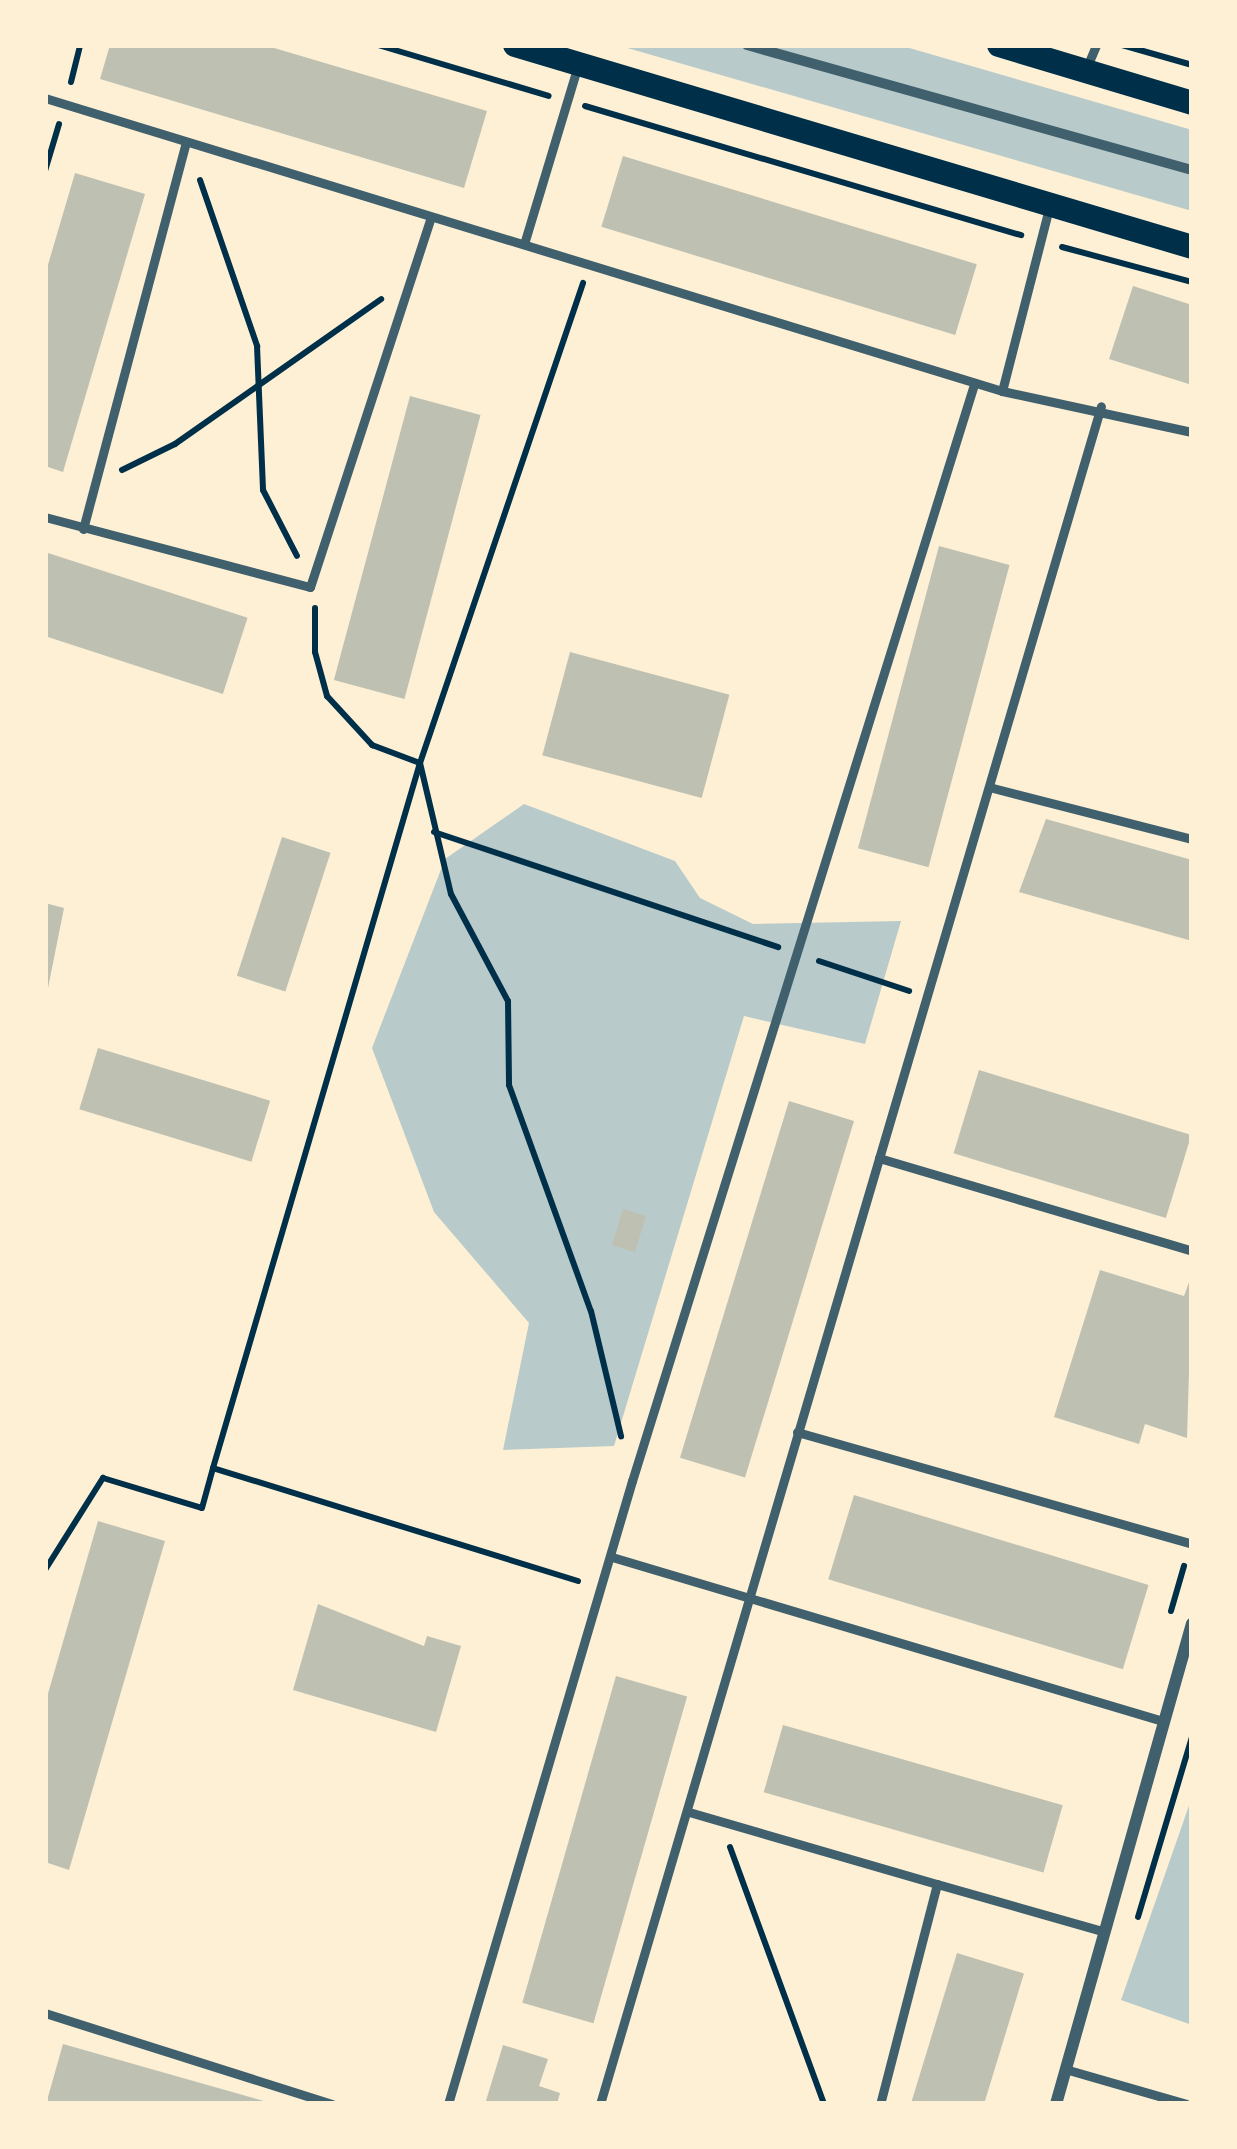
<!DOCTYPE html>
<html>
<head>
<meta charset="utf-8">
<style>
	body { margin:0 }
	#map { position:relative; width:1237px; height:2149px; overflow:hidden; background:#fdf0d5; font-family:"PT Sans",sans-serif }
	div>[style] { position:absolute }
	.green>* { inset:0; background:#b9caca }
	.building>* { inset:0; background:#bec0b2; transform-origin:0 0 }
	.path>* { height:6px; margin:-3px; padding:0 3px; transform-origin:3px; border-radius:3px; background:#003049 }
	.service>* { height:9px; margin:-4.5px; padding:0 4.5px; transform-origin:4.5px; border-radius:4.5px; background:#3f606c }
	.pedestrian>* { height:10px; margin:-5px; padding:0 5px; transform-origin:5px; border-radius:5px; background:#3f606c }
	.minor>* { height:12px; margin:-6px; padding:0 6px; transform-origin:6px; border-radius:6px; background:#3f606c }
	.secondary>* { height:24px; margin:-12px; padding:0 12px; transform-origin:12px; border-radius:12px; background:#003049 }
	span { translate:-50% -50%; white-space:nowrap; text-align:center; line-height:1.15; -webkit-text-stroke:12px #fdf0d5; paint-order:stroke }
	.frame { position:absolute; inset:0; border:48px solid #fdf0d5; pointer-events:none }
</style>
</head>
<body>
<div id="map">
	<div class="green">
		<i style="clip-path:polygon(617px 45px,899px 45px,1192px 130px,1192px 211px)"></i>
		<i style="clip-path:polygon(524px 804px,675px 861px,700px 898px,753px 924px,901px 921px,865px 1044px,744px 1016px,614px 1446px,503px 1450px,529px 1323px,434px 1212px,372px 1048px,445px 859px)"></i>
		<i style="clip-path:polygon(1192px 1797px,1192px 2025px,1121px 2000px)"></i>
	</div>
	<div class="building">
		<i style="clip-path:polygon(110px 45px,264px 45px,487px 111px,464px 188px,100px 79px)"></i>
		<i style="left:623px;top:156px;width:370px;height:74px;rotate:17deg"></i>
		<i style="clip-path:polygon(75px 173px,145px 194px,63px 472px,45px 466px,45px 275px)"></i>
		<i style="clip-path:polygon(1133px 286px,1192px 305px,1192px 385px,1109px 359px)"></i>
		<i style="left:410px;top:396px;width:73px;height:294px;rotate:15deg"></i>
		<i style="left:939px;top:546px;width:73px;height:313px;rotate:15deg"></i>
		<i style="left:45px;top:552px;width:213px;height:80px;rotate:18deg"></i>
		<i style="left:570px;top:652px;width:165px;height:107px;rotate:15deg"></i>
		<i style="clip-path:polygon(1046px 819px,1192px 860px,1192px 941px,1019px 892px)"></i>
		<i style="left:282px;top:837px;width:51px;height:146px;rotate:18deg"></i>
		<i style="clip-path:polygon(45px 903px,64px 908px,46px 998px,45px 998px)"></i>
		<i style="left:98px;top:1048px;width:180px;height:64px;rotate:17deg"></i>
		<i style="left:979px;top:1070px;width:222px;height:87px;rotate:17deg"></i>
		<i style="left:789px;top:1101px;width:68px;height:373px;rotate:17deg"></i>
		<i style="left:623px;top:1209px;width:24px;height:38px;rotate:17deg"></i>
		<i style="clip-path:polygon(1100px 1270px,1184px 1296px,1192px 1274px,1187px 1438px,1145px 1424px,1139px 1444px,1054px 1417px)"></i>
		<i style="left:854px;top:1495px;width:308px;height:88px;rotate:17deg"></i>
		<i style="clip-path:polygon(98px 1521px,165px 1541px,69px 1870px,45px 1862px,45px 1704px)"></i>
		<i style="clip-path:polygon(318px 1604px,424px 1646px,427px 1636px,461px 1646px,436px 1732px,293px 1690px)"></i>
		<i style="left:616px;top:1676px;width:74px;height:340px;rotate:16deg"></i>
		<i style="left:783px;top:1725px;width:291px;height:70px;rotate:16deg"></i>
		<i style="left:957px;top:1953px;width:70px;height:158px;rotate:17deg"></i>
		<i style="clip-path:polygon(63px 2044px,271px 2103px,271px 2104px,46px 2104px)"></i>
		<i style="clip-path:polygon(503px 2045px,548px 2059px,539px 2086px,560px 2093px,557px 2104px,485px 2104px)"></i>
	</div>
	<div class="path">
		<i style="left:378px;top:45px;width:178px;rotate:16.6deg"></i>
		<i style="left:1122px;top:45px;width:73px;rotate:15.9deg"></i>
		<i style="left:71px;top:82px;width:38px;rotate:-76deg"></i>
		<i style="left:585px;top:106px;width:455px;rotate:16.5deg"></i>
		<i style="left:45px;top:171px;width:49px;rotate:-73.4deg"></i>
		<i style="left:200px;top:180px;width:176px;rotate:71deg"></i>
		<i style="left:257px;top:346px;width:144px;rotate:87.6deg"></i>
		<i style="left:263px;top:490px;width:74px;rotate:62.7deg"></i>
		<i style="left:1062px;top:247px;width:135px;rotate:15.1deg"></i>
		<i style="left:122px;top:470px;width:59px;rotate:-26.1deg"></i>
		<i style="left:175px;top:444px;width:252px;rotate:-35.1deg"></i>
		<i style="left:315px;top:608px;width:44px;rotate:90deg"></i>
		<i style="left:315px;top:652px;width:46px;rotate:74.7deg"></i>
		<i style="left:327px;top:696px;width:67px;rotate:47.4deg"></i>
		<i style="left:372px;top:745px;width:51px;rotate:20.6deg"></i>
		<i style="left:420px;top:763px;width:135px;rotate:76.7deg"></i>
		<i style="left:451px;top:894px;width:121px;rotate:62deg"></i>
		<i style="left:508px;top:1001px;width:84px;rotate:89.3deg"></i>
		<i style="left:509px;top:1085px;width:240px;rotate:70.1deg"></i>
		<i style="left:591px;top:1311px;width:129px;rotate:76.5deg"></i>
		<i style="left:434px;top:832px;width:363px;rotate:18.5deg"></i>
		<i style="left:819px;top:961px;width:95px;rotate:18.4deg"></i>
		<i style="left:45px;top:1570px;width:109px;rotate:-57.8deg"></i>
		<i style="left:103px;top:1478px;width:103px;rotate:16.9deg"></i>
		<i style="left:202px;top:1508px;width:41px;rotate:-74.6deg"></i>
		<i style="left:578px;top:1581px;width:382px;rotate:-162.8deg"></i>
		<i style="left:213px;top:1468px;width:735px;rotate:-73.64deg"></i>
		<i style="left:420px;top:763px;width:507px;rotate:-71.24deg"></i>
		<i style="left:1171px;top:1611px;width:47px;rotate:-73.9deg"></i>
		<i style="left:730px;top:1847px;width:274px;rotate:69.9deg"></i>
		<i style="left:1138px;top:1917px;width:188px;rotate:-73.3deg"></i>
	</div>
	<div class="service">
		<i style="left:1086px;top:69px;width:26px;rotate:-67deg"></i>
		<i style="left:45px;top:98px;width:1001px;rotate:17.02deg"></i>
		<i style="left:1049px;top:208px;width:189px;rotate:104.4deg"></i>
		<i style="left:1002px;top:391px;width:194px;rotate:12.2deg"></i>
		<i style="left:524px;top:244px;width:183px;rotate:-73.2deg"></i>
		<i style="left:45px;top:517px;width:274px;rotate:14.8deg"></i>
		<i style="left:310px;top:587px;width:387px;rotate:-71.9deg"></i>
		<i style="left:83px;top:529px;width:400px;rotate:-75.1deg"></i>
		<i style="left:989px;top:787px;width:210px;rotate:14.4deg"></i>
		<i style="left:879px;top:1158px;width:327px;rotate:16.5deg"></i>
		<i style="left:797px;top:1432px;width:411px;rotate:15.8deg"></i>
		<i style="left:612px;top:1557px;width:575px;rotate:16.58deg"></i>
		<i style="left:689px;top:1812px;width:258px;rotate:16.2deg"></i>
		<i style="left:937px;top:1884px;width:227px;rotate:104.5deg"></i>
		<i style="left:937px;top:1884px;width:172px;rotate:15.9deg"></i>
		<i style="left:45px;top:2013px;width:301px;rotate:17.6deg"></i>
		<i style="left:1065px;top:2069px;width:126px;rotate:16.1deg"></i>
		<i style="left:448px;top:2104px;width:650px;rotate:-73.55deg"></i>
		<i style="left:632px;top:1481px;width:1149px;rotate:-72.68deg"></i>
		<i style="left:600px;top:2104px;width:1770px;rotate:-73.56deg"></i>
	</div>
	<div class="pedestrian">
		<i style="left:747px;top:45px;width:462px;rotate:15.7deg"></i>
	</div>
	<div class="minor">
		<i style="left:1056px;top:2104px;width:499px;rotate:-74.2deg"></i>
	</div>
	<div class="secondary">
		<i style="left:515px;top:45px;width:706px;rotate:16.61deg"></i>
		<i style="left:999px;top:45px;width:202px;rotate:16.7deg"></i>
	</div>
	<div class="frame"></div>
</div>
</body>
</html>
